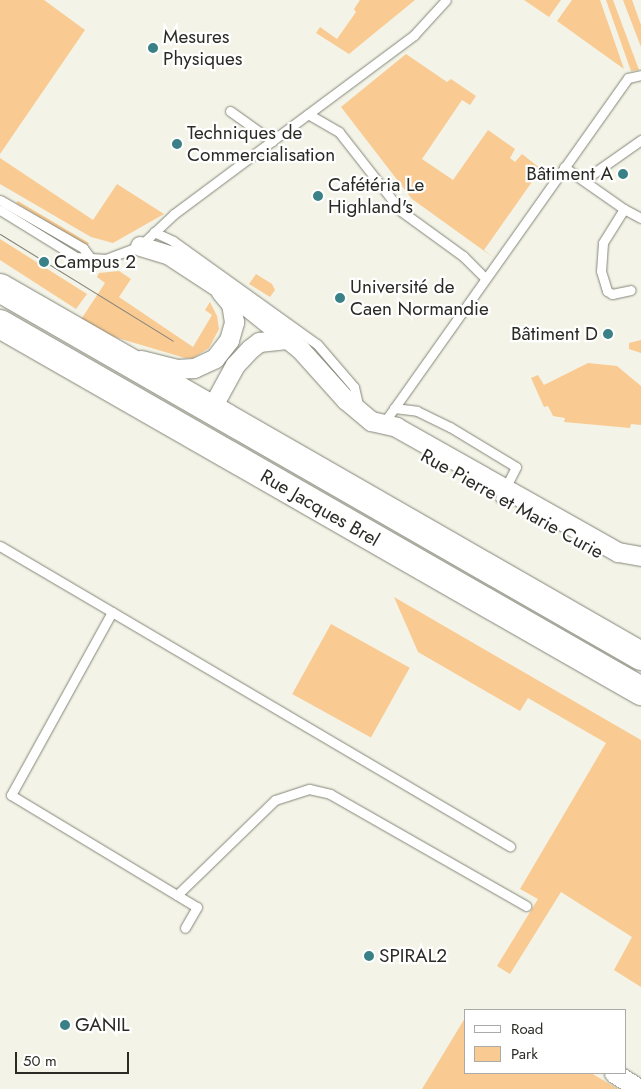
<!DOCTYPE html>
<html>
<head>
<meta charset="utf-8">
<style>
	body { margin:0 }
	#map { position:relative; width:641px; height:1089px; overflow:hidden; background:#f3f4e7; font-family:Jost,sans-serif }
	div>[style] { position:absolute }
	.green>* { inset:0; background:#f9ca91; transform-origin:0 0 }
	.roads { filter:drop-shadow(0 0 1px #848579) drop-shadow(0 0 1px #848579) }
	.service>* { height:9px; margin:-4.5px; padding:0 4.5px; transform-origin:4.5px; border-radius:4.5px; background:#fff }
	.minor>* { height:19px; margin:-9.5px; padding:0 9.5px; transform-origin:9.5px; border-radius:9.5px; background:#fff }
	.primary>* { height:28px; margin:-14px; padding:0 14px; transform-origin:14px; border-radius:14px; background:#fff }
	.tram>* { height:1px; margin:-0.5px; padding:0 0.5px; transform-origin:0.5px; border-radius:0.5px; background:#83837b }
	.dots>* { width:14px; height:14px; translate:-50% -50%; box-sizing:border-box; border:2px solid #fff; border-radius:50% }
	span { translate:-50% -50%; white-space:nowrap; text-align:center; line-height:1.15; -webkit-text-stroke:4.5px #fff; paint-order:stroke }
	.poi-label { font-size:19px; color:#2b2b26 }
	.left { translate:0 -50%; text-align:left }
	.right { translate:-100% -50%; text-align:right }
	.street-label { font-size:19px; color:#2b2b26 }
	.legend { position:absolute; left:464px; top:1009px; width:162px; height:65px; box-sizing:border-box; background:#fff; border:1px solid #aaaaa8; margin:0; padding:6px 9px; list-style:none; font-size:15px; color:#2b2b26 }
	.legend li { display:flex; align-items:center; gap:10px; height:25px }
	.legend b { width:25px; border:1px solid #aaaaa8 }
	.scale { position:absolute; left:15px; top:1052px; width:114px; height:22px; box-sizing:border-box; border:2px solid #2b2b26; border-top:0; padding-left:6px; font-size:15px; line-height:18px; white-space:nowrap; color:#2b2b26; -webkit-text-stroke:4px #fff; paint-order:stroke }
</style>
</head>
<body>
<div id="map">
	<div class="green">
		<i style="clip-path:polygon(0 0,44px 0,85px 30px,0 154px)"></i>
		<i style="clip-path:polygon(360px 0,415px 0,349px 54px,316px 33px,320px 27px,337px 39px,356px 12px,354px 9px)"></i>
		<i style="clip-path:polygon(524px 0,561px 0,549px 17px)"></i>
		<i style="clip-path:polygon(572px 0,600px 0,624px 69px,557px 21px)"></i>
		<i style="clip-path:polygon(606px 0,613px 0,639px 70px,631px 71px)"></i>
		<i style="clip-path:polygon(623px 0,632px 0,641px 25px,641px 47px)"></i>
		<i style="clip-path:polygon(406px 54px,447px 82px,451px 79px,476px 96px,470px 105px,462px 100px,422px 159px,453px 180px,488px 130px,515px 149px,510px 158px,515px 162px,522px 154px,541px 169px,484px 250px,494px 258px,412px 199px,341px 107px)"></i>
		<i style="clip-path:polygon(0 158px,93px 220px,117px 184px,164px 214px,113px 243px,91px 237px,0 184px)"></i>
		<i style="clip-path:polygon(18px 201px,89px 243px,87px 246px,16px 203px)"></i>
		<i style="clip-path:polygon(0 239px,87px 294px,76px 309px,0 260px)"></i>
		<i style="clip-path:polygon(119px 271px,131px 279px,119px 297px,193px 347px,212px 315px,205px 310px,210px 302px,217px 316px,219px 329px,209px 348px,193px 358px,185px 358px,101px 333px,80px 321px,105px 283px,97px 277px,99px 273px)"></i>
		<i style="clip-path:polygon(256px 274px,272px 284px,275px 290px,270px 297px,249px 284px)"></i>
		<i style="clip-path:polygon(641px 340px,641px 353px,629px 349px,629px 343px)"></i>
		<i style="clip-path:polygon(588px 363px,617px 366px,641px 386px,641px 425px,631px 424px,630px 428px,564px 422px,565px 418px,553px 416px,548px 406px,544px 407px,531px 378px,538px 375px,544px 385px)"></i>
		<i style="clip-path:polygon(394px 597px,641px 740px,641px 987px,614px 970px,632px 937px,561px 892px,510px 974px,497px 966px,538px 899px,520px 889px,606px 743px,528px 698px,520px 711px,418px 652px)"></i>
		<i style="left:331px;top:624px;width:90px;height:80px;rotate:29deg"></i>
		<i style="clip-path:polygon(465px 1018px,465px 1073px,591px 1073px,618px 1089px,422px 1089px)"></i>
	</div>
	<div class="roads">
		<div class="service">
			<i style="left:230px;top:111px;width:52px;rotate:35.5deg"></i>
			<i style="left:308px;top:114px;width:36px;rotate:30deg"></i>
			<i style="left:339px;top:132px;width:100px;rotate:51.9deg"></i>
			<i style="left:401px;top:211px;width:77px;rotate:36deg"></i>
			<i style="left:463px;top:256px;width:31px;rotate:45deg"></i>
			<i style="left:564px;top:167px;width:73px;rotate:35deg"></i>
			<i style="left:624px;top:209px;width:40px;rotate:122deg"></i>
			<i style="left:603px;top:243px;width:28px;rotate:94deg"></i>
			<i style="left:601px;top:271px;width:21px;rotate:73deg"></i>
			<i style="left:607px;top:291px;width:6px;rotate:31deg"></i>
			<i style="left:612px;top:294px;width:19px;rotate:-12deg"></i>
			<i style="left:584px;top:180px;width:70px;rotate:-35.1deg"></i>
			<i style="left:0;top:200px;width:96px;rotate:30deg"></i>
			<i style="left:83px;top:248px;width:10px;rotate:53deg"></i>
			<i style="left:624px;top:209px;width:19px;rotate:28deg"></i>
			<i style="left:0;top:210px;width:89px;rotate:31.7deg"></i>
			<i style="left:76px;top:257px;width:30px;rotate:4deg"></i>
			<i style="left:106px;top:259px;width:36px;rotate:-21deg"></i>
			<i style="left:140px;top:246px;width:47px;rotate:-43.3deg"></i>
			<i style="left:174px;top:214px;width:299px;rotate:-36.7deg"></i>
			<i style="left:414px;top:35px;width:47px;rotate:-47.6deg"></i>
			<i style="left:154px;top:232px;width:21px;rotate:25deg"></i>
			<i style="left:173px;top:241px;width:177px;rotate:35.6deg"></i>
			<i style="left:317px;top:344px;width:57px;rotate:49.3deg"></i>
			<i style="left:354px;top:387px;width:23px;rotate:77deg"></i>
			<i style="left:394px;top:408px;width:23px;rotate:7deg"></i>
			<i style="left:417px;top:411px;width:37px;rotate:26deg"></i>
			<i style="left:450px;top:427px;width:77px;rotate:31.2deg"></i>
			<i style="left:516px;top:467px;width:35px;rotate:117deg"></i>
			<i style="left:383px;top:424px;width:424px;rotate:-54.7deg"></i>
			<i style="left:628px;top:78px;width:13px;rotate:-13deg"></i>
			<i style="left:0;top:546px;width:130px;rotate:30.5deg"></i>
			<i style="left:112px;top:612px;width:209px;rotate:118.9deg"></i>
			<i style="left:11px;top:795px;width:217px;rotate:31.1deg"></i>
			<i style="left:197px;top:907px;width:24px;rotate:120deg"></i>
			<i style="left:112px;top:612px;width:462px;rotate:30.5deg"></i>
			<i style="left:177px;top:895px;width:136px;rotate:-44.1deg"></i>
			<i style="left:275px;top:800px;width:36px;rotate:-18deg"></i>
			<i style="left:309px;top:789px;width:22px;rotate:13deg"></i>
			<i style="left:330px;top:794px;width:226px;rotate:29.7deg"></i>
		</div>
		<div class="minor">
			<i style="left:140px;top:246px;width:30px;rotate:17deg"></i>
			<i style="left:169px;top:255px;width:90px;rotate:33.2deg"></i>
			<i style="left:244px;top:304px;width:72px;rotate:38.8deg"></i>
			<i style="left:300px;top:349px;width:69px;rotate:48deg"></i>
			<i style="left:346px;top:400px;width:33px;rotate:40deg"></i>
			<i style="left:371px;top:421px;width:26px;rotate:13deg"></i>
			<i style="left:396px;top:427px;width:255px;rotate:29.4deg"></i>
			<i style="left:618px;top:552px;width:23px;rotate:10deg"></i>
			<i style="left:141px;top:360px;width:36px;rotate:14deg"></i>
			<i style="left:176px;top:369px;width:18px;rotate:-3deg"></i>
			<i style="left:194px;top:368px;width:23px;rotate:-25deg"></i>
			<i style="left:215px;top:358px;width:23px;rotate:-52deg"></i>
			<i style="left:229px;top:340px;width:19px;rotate:-74deg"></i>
			<i style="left:234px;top:322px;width:18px;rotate:-99deg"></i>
			<i style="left:231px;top:304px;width:16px;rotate:-130deg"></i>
			<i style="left:211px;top:409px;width:50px;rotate:-61.4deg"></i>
			<i style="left:235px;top:365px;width:22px;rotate:-47deg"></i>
			<i style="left:250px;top:349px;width:11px;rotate:-38deg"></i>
			<i style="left:259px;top:342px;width:30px;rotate:-6deg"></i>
			<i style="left:614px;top:1073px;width:31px;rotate:32deg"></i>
		</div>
		<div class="primary">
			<i style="left:0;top:288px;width:739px;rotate:29.86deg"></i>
			<i style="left:0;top:324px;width:739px;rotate:29.79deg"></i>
		</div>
	</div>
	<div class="tram">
		<i style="left:0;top:234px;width:203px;rotate:31.7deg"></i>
	</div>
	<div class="dots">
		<i style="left:153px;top:48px;background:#398186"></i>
		<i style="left:177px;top:144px;background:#398186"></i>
		<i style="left:623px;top:174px;background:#398186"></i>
		<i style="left:318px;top:196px;background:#398186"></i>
		<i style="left:44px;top:262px;background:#398186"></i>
		<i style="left:340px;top:298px;background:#398186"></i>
		<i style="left:608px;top:334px;background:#398186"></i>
		<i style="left:369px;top:956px;background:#398186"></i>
		<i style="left:65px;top:1025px;background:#398186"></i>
	</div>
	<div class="poi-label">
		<span class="left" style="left:163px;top:48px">Mesures<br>Physiques</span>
		<span class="left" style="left:187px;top:144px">Techniques de<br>Commercialisation</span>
		<span class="right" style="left:613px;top:174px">Bâtiment A</span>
		<span class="left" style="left:328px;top:196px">Cafétéria Le<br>Highland's</span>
		<span class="left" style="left:54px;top:262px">Campus 2</span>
		<span class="left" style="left:350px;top:298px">Université de<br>Caen Normandie</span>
		<span class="right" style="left:598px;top:334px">Bâtiment D</span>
		<span class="left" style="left:379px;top:956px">SPIRAL2</span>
		<span class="left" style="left:75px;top:1025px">GANIL</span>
	</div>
	<div class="street-label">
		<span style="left:512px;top:504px;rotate:29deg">Rue Pierre et Marie Curie</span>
		<span style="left:320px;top:508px;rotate:30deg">Rue Jacques Brel</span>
	</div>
	<ul class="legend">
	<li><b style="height:6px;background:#fff"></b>Road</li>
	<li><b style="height:14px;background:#f9ca91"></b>Park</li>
	</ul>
	<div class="scale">50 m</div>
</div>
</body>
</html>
